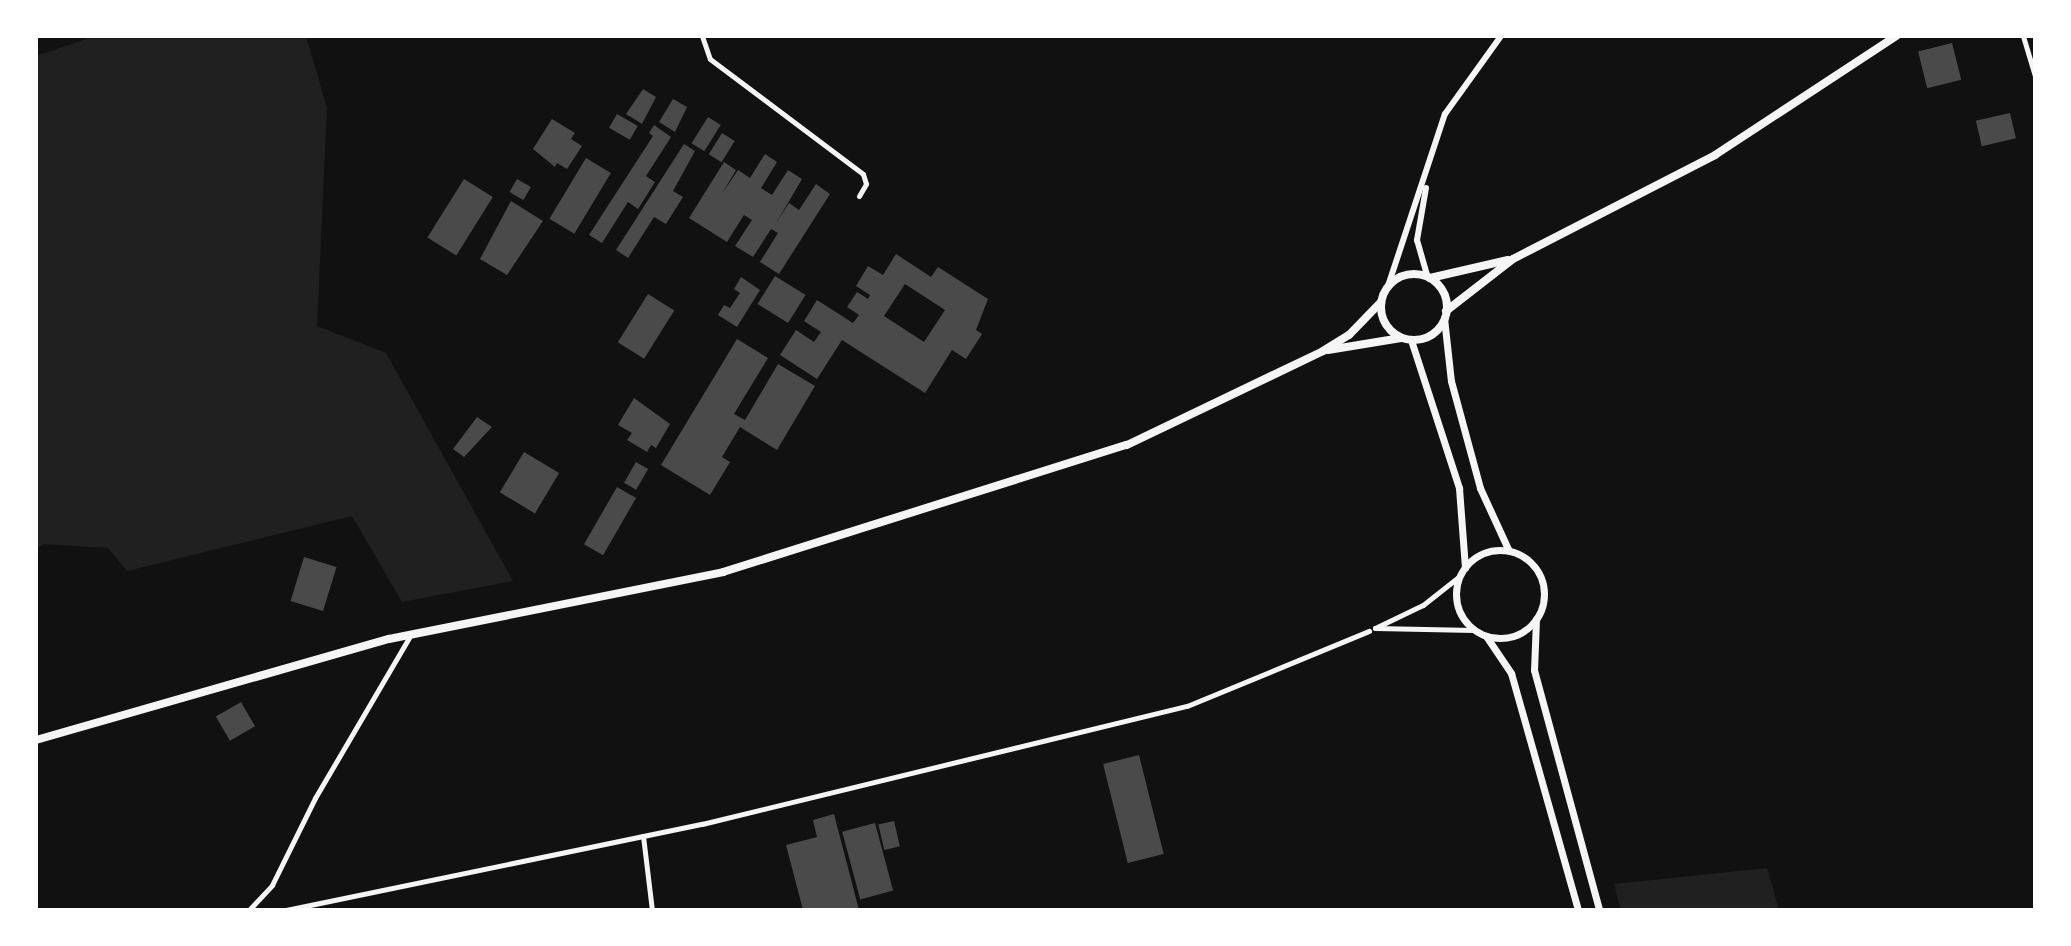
<!DOCTYPE html>
<html>
<head>
<meta charset="utf-8">
<style>
	body { margin:0 }
	#map { position:relative; width:2071px; height:946px; overflow:hidden; background:#111; font-family:Raleway,sans-serif }
	div>[style] { position:absolute }
	.green>* { inset:0; background:#202020 }
	.building>* { inset:0; background:#4a4a4a; transform-origin:0 0 }
	.minor>* { height:5px; margin:-2.5px; padding:0 2.5px; transform-origin:2.5px; border-radius:2.5px; background:#f5f5f5 }
	.tertiary>* { height:6px; margin:-3px; padding:0 3px; transform-origin:3px; border-radius:3px; background:#f5f5f5 }
	.secondary>* { height:7px; margin:-3.5px; padding:0 3.5px; transform-origin:3.5px; border-radius:3.5px; background:#f5f5f5 }
	.secondary>.ring { margin:-3.5px; padding:0; box-sizing:content-box; background:none; border:7px solid #f5f5f5; border-radius:50% }
	.primary>* { height:8px; margin:-4px; padding:0 4px; transform-origin:4px; border-radius:4px; background:#f5f5f5 }
	.primary>.ring { margin:-4px; padding:0; box-sizing:content-box; background:none; border:8px solid #f5f5f5; border-radius:50% }
	span { translate:-50% -50%; white-space:nowrap; text-align:center; line-height:1.15; -webkit-text-stroke:6px #fff; paint-order:stroke }
	.frame { position:absolute; inset:0; border:38px solid #fff; pointer-events:none }
</style>
</head>
<body>
<div id="map">
	<div class="green">
		<i style="clip-path:polygon(95px 36px,306px 36px,327px 108px,317px 326px,386px 353px,513px 581px,402px 602px,352px 516px,127px 571px,108px 548px,44px 544px,36px 549px,36px 56px)"></i>
		<i style="clip-path:polygon(1767px 868px,1779px 910px,1621px 910px,1614px 884px)"></i>
	</div>
	<div class="building">
		<i style="left:1952px;top:43px;width:38px;height:35px;rotate:76deg"></i>
		<i style="clip-path:polygon(643px 89px,656px 97px,642px 124px,626px 114px)"></i>
		<i style="clip-path:polygon(673px 99px,687px 107px,675px 132px,659px 122px)"></i>
		<i style="left:2010px;top:113px;width:26px;height:35px;rotate:77deg"></i>
		<i style="left:617px;top:114px;width:24px;height:16px;rotate:30deg"></i>
		<i style="left:708px;top:117px;width:15px;height:31px;rotate:32deg"></i>
		<i style="clip-path:polygon(552px 119px,575px 133px,571px 139px,582px 146px,567px 169px,557px 163px,555px 167px,533px 149px)"></i>
		<i style="clip-path:polygon(654px 125px,671px 137px,646px 176px,655px 182px,638px 209px,628px 202px,602px 243px,589px 235px,653px 136px,649px 133px)"></i>
		<i style="left:722px;top:133px;width:15px;height:25px;rotate:32deg"></i>
		<i style="clip-path:polygon(684px 144px,695px 151px,673px 191px,683px 197px,666px 224px,654px 217px,628px 258px,616px 250px)"></i>
		<i style="clip-path:polygon(765px 154px,777px 162px,761px 188px,772px 195px,788px 170px,802px 179px,775px 225px,789px 203px,799px 210px,816px 184px,830px 194px,779px 274px,760px 262px,778px 233px,771px 229px,753px 257px,735px 246px,752px 220px,744px 215px,727px 242px,689px 218px,724px 162px,736px 170px,722px 194px,738px 170px,750px 178px)"></i>
		<i style="left:586px;top:158px;width:29px;height:71px;rotate:31deg"></i>
		<i style="left:464px;top:179px;width:34px;height:69px;rotate:32deg"></i>
		<i style="left:517px;top:179px;width:16px;height:15px;rotate:30deg"></i>
		<i style="clip-path:polygon(511px 201px,543px 221px,507px 275px,480px 259px)"></i>
		<i style="clip-path:polygon(evenodd,896px 254px,931px 277px,938px 267px,988px 299px,976px 330px,982px 334px,966px 359px,952px 350px,925px 393px,842px 340px,817px 379px,780px 355px,796px 330px,814px 342px,821px 332px,804px 321px,817px 300px,853px 323px,859px 315px,847px 307px,857px 292px,868px 299px,870px 295px,856px 286px,868px 266px,883px 275px,896px 254px,905px 284px,945px 310px,924px 342px,884px 316px,905px 284px)"></i>
		<i style="left:775px;top:276px;width:36px;height:33px;rotate:32deg"></i>
		<i style="clip-path:polygon(741px 277px,760px 290px,737px 327px,718px 315px,724px 305px,730px 308px,740px 293px,734px 289px)"></i>
		<i style="left:648px;top:294px;width:31px;height:57px;rotate:32deg"></i>
		<i style="clip-path:polygon(737px 339px,768px 358px,734px 414px,745px 420px,778px 364px,815px 386px,777px 450px,740px 427px,722px 457px,730px 462px,710px 495px,661px 465px)"></i>
		<i style="clip-path:polygon(634px 398px,670px 424px,656px 448px,651px 445px,647px 452px,627px 440px,632px 433px,618px 425px)"></i>
		<i style="clip-path:polygon(477px 417px,492px 427px,464px 457px,453px 449px)"></i>
		<i style="left:524px;top:452px;width:41px;height:47px;rotate:31deg"></i>
		<i style="left:636px;top:462px;width:14px;height:24px;rotate:30deg"></i>
		<i style="left:617px;top:487px;width:22px;height:66px;rotate:30deg"></i>
		<i style="left:304px;top:557px;width:34px;height:46px;rotate:17deg"></i>
		<i style="left:241px;top:702px;width:28px;height:29px;rotate:60deg"></i>
		<i style="left:1139px;top:755px;width:102px;height:37px;rotate:76deg"></i>
		<i style="clip-path:polygon(834px 814px,859px 910px,803px 910px,786px 845px,817px 837px,813px 820px)"></i>
		<i style="left:894px;top:821px;width:26px;height:16px;rotate:77deg"></i>
		<i style="left:875px;top:823px;width:70px;height:34px;rotate:75deg"></i>
	</div>
	<div class="minor">
		<i style="left:702px;top:36px;width:24px;rotate:71deg"></i>
		<i style="left:710px;top:59px;width:191px;rotate:36.9deg"></i>
		<i style="left:863px;top:174px;width:10px;rotate:73deg"></i>
		<i style="left:866px;top:184px;width:14px;rotate:120deg"></i>
		<i style="left:2023px;top:36px;width:42px;rotate:73.3deg"></i>
		<i style="left:1375px;top:628px;width:53px;rotate:-25.6deg"></i>
		<i style="left:1423px;top:605px;width:48px;rotate:-38.3deg"></i>
		<i style="left:1375px;top:628px;width:99px;rotate:1.2deg"></i>
		<i style="left:643px;top:836px;width:75px;rotate:83.1deg"></i>
		<i style="left:249px;top:910px;width:34px;rotate:-47deg"></i>
		<i style="left:272px;top:885px;width:97px;rotate:-63.7deg"></i>
		<i style="left:315px;top:798px;width:188px;rotate:-59.6deg"></i>
		<i style="left:286px;top:910px;width:425px;rotate:-11.7deg"></i>
		<i style="left:702px;top:824px;width:499px;rotate:-13.7deg"></i>
		<i style="left:1187px;top:706px;width:197px;rotate:-22.4deg"></i>
	</div>
	<div class="tertiary">
		<i style="left:1426px;top:188px;width:53px;rotate:99.8deg"></i>
		<i style="left:1417px;top:240px;width:37px;rotate:74deg"></i>
		<i style="left:1388px;top:286px;width:181px;rotate:-71.7deg"></i>
		<i style="left:1445px;top:114px;width:96px;rotate:-54.3deg"></i>
	</div>
	<div class="secondary">
		<i style="left:1444px;top:318px;width:63px;rotate:83.7deg"></i>
		<i style="left:1451px;top:381px;width:111px;rotate:74.8deg"></i>
		<i style="left:1480px;top:488px;width:69px;rotate:65.3deg"></i>
		<i style="left:1411px;top:340px;width:156px;rotate:72deg"></i>
		<i style="left:1459px;top:488px;width:80px;rotate:85.7deg"></i>
		<i class="ring" style="left:1456px;top:550px;width:81px;height:81px"></i>
		<i style="left:1536px;top:619px;width:51px;rotate:92.2deg"></i>
		<i style="left:1534px;top:670px;width:249px;rotate:74.8deg"></i>
		<i style="left:1486px;top:636px;width:45px;rotate:56deg"></i>
		<i style="left:1511px;top:673px;width:246px;rotate:74.2deg"></i>
	</div>
	<div class="primary">
		<i class="ring" style="left:1381px;top:274px;width:58px;height:58px"></i>
		<i style="left:1430px;top:278px;width:80px;rotate:-13deg"></i>
		<i style="left:1446px;top:311px;width:85px;rotate:-37.8deg"></i>
		<i style="left:1513px;top:259px;width:227px;rotate:-27.2deg"></i>
		<i style="left:1715px;top:155px;width:217px;rotate:-33.3deg"></i>
		<i style="left:1328px;top:350px;width:74px;rotate:-9.3deg"></i>
		<i style="left:36px;top:740px;width:367px;rotate:-16deg"></i>
		<i style="left:389px;top:639px;width:341px;rotate:-11.3deg"></i>
		<i style="left:723px;top:572px;width:423px;rotate:-17.5deg"></i>
		<i style="left:1127px;top:445px;width:217px;rotate:-25.6deg"></i>
		<i style="left:1323px;top:351px;width:31px;rotate:-32deg"></i>
		<i style="left:1349px;top:335px;width:46px;rotate:-45.9deg"></i>
	</div>
	<div class="frame"></div>
</div>
</body>
</html>
